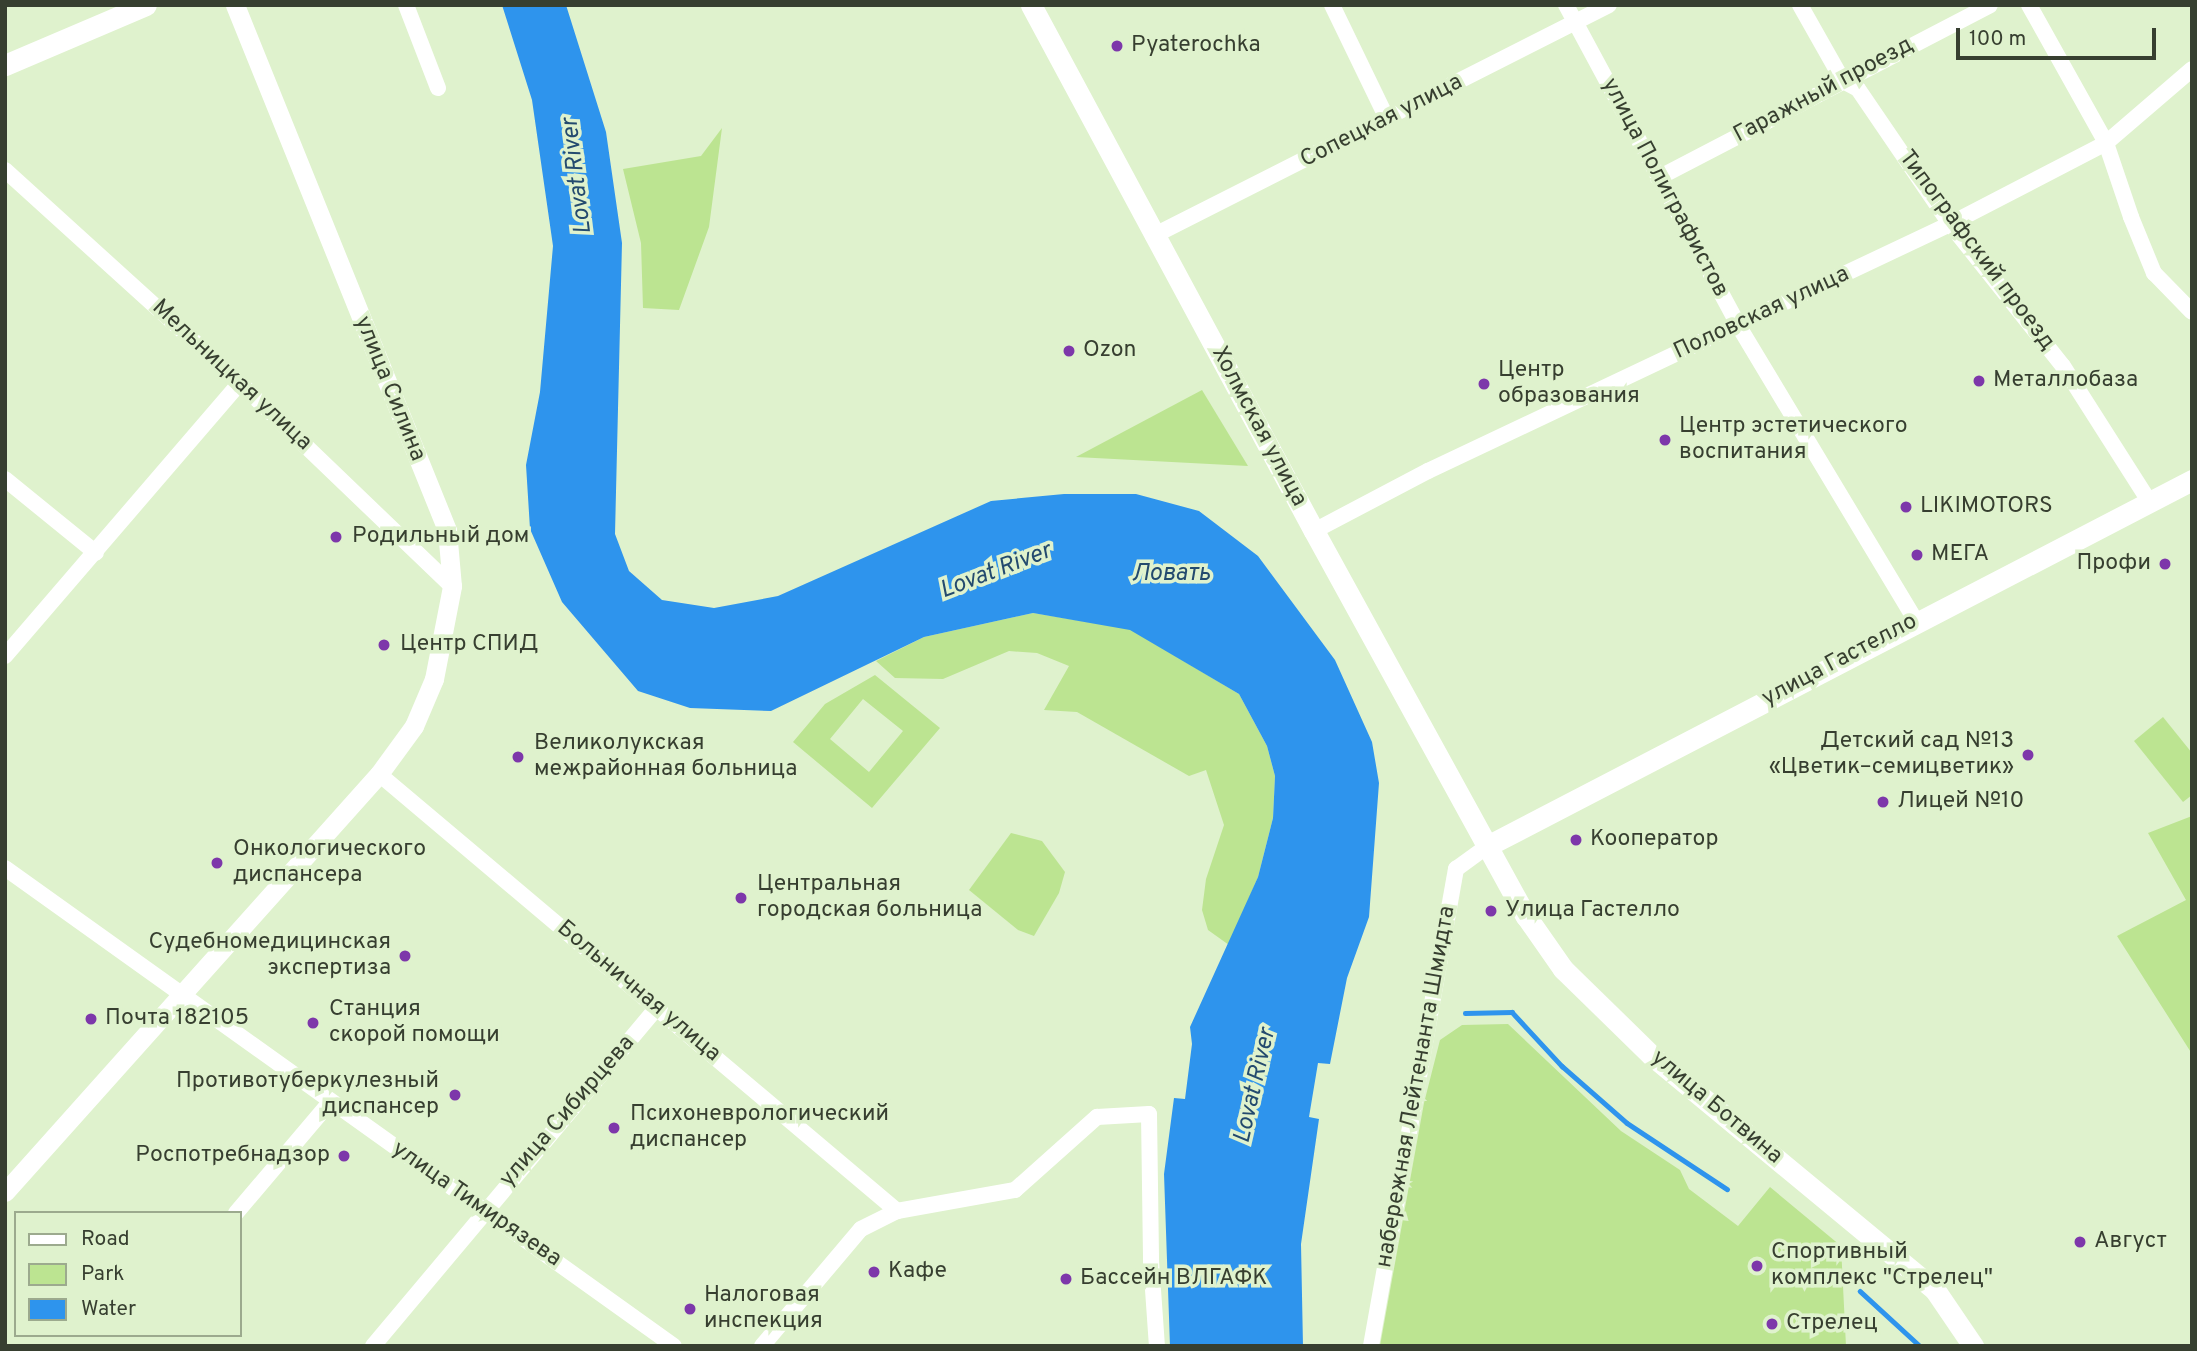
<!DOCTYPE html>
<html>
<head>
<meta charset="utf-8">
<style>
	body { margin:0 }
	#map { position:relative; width:2197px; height:1351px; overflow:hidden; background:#dff2cd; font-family:Overpass,sans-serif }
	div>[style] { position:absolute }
	.green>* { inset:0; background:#bce491 }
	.water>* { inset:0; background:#2e94ed }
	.stream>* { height:4.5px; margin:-2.25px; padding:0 2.25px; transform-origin:2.25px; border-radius:2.25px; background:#2e94ed }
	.minor>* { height:16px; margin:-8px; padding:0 8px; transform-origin:8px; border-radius:8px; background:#fff }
	.tertiary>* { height:19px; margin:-9.5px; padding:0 9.5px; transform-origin:9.5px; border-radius:9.5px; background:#fff }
	.secondary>* { height:21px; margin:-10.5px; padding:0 10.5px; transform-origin:10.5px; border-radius:10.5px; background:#fff }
	.dots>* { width:19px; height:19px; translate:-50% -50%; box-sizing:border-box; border:4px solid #dff2cd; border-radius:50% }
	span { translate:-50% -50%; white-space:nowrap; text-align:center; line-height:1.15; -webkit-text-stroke:7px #dff2cd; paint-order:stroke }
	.poi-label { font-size:23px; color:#373f30 }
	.left { translate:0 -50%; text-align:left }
	.right { translate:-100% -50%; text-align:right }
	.street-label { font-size:23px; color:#373f30 }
	.water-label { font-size:24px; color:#234a6e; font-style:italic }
	.frame { position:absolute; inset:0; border:7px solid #373f30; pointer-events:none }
	.legend { position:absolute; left:14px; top:1211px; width:228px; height:126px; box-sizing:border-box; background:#dff2cd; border:2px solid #9caa8e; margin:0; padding:9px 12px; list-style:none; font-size:21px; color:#373f30 }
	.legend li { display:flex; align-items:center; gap:14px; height:35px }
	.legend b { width:35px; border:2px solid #9caa8e }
	.scale { position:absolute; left:1956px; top:28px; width:200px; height:32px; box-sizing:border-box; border:4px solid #373f30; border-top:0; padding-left:9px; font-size:21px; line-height:24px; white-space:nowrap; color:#373f30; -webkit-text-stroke:5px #dff2cd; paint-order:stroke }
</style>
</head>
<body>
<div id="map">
	<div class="green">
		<i style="clip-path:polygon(722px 128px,709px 227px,679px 310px,643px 308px,641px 243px,623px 169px,701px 156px)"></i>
		<i style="clip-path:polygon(1202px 390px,1248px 466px,1076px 457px)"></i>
		<i style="clip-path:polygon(1033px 613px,1130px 629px,1239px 694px,1267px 746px,1275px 776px,1273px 818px,1258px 877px,1229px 945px,1208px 930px,1202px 910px,1206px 879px,1224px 825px,1206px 770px,1189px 776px,1077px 712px,1044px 710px,1069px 666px,1037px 653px,1009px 651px,943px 679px,895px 678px,876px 661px,924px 637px)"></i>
		<i style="clip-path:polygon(evenodd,875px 675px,940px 728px,872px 808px,793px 742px,825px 704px,875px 675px,863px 699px,903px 731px,869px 772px,830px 739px,863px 699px)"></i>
		<i style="clip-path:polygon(2163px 717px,2192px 753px,2192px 795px,2183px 802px,2134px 741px)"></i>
		<i style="clip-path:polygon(2192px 816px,2192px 1054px,2117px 936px,2186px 900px,2148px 833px)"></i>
		<i style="clip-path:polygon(1011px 833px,1042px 841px,1065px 872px,1059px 893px,1034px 936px,1018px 930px,969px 890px)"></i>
		<i style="clip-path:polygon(1508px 1024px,1621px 1131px,1680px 1170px,1689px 1189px,1738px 1226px,1770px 1187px,1841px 1246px,1846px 1346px,1380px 1346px,1424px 1103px,1440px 1040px,1462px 1025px)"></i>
	</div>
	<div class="water">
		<i style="clip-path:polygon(502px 5px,566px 5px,606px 132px,622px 243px,615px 534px,629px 571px,662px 600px,714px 608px,778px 596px,991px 501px,1064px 494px,1136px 494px,1199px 511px,1258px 556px,1335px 660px,1372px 742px,1379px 783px,1369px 917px,1347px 978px,1330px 1064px,1318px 1063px,1309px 1117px,1319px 1119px,1301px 1244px,1303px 1346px,1170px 1346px,1164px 1174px,1174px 1098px,1185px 1099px,1192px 1044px,1190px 1027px,1258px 877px,1273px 818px,1275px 776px,1267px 746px,1239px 694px,1130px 630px,1033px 613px,924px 637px,771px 711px,690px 708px,638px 691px,562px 602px,530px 529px,526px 465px,540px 392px,553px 246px,532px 100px)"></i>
	</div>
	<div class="stream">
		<i style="left:1465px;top:1013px;width:47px;rotate:-1.2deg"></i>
		<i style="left:1512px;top:1012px;width:74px;rotate:47.2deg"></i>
		<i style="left:1562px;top:1066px;width:86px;rotate:41.2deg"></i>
		<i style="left:1627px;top:1123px;width:120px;rotate:33.4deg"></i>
		<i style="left:1860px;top:1291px;width:81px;rotate:42.5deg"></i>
	</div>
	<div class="minor">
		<i style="left:406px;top:5px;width:89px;rotate:68.9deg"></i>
		<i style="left:1332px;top:5px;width:127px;rotate:64.2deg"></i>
		<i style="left:1566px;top:5px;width:363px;rotate:61.7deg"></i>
		<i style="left:1738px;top:325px;width:345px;rotate:59deg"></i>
		<i style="left:1800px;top:5px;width:87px;rotate:60.5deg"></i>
		<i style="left:1843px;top:81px;width:17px;rotate:28deg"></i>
		<i style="left:1858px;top:89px;width:163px;rotate:55.7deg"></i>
		<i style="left:1950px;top:224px;width:181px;rotate:51.5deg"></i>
		<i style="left:2063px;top:366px;width:160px;rotate:57.5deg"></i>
		<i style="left:2029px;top:5px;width:158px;rotate:60.8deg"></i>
		<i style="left:2106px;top:143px;width:78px;rotate:71.3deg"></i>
		<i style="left:2131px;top:217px;width:61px;rotate:67.7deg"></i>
		<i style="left:2154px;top:273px;width:54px;rotate:45.7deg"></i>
		<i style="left:5px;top:170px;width:317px;rotate:42.2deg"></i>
		<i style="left:240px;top:383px;width:294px;rotate:43.8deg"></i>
		<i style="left:1658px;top:178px;width:374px;rotate:-27.5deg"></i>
		<i style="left:1153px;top:236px;width:511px;rotate:-26.87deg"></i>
		<i style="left:5px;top:479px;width:117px;rotate:39.1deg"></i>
		<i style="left:1314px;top:531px;width:129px;rotate:-27.8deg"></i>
		<i style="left:1428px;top:471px;width:577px;rotate:-25.32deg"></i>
		<i style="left:1950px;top:224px;width:176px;rotate:-27.4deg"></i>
		<i style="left:2106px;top:143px;width:113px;rotate:-40.7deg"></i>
		<i style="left:5px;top:656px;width:360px;rotate:-49.3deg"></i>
		<i style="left:379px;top:774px;width:678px;rotate:40.15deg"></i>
		<i style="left:5px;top:868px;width:822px;rotate:35.55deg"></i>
		<i style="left:236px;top:1213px;width:145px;rotate:-49.7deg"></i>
		<i style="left:373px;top:1346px;width:441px;rotate:-50deg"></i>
		<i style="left:762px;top:1346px;width:153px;rotate:-49.8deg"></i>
		<i style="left:861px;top:1229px;width:40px;rotate:-26.6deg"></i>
		<i style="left:897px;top:1211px;width:120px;rotate:-10.1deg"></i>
		<i style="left:1015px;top:1190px;width:110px;rotate:-41.7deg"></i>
		<i style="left:1097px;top:1117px;width:52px;rotate:-3.3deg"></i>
		<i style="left:1149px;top:1114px;width:147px;rotate:89.2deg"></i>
		<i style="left:1151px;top:1261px;width:85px;rotate:86deg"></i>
		<i style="left:1371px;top:1346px;width:485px;rotate:-79.9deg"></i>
		<i style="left:1456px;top:869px;width:41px;rotate:-36deg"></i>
	</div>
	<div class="tertiary">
		<i style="left:5px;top:1192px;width:561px;rotate:-48.18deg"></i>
		<i style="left:379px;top:774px;width:59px;rotate:-53.9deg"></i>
		<i style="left:414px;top:726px;width:51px;rotate:-66.9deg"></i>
		<i style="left:434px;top:679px;width:95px;rotate:-79deg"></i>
		<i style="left:452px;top:586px;width:56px;rotate:-95.1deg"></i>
		<i style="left:447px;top:530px;width:566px;rotate:-111.99deg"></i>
	</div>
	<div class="secondary">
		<i style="left:1031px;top:5px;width:597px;rotate:61.72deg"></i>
		<i style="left:1314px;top:531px;width:440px;rotate:61.2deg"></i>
		<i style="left:1526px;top:916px;width:65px;rotate:55.1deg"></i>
		<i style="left:1563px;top:969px;width:123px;rotate:44.3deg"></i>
		<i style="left:1651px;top:1055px;width:369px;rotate:39.6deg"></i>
		<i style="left:1935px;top:1290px;width:68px;rotate:55.8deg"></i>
		<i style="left:5px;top:65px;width:153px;rotate:-23.1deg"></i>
		<i style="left:1489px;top:845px;width:792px;rotate:-27.44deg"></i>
	</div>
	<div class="dots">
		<i style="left:1117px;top:46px;background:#7d37aa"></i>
		<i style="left:1069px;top:351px;background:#7d37aa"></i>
		<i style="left:1979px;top:381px;background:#7d37aa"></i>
		<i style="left:1484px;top:384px;background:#7d37aa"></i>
		<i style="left:1665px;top:440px;background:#7d37aa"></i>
		<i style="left:1906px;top:507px;background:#7d37aa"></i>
		<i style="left:336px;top:537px;background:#7d37aa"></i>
		<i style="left:1917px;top:555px;background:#7d37aa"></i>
		<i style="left:2165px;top:564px;background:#7d37aa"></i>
		<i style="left:384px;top:645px;background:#7d37aa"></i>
		<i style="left:2028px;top:755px;background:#7d37aa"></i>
		<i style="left:518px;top:757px;background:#7d37aa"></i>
		<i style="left:1883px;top:802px;background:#7d37aa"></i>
		<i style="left:1576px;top:840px;background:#7d37aa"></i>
		<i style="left:217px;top:863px;background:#7d37aa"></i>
		<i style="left:741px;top:898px;background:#7d37aa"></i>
		<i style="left:1491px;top:911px;background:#7d37aa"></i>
		<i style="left:405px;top:956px;background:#7d37aa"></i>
		<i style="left:91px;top:1019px;background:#7d37aa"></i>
		<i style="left:313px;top:1023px;background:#7d37aa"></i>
		<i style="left:455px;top:1095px;background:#7d37aa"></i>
		<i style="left:614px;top:1128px;background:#7d37aa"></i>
		<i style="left:344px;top:1156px;background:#7d37aa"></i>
		<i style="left:2080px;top:1242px;background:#7d37aa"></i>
		<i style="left:1757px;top:1266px;background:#7d37aa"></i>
		<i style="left:874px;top:1272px;background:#7d37aa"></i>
		<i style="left:1066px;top:1279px;background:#7d37aa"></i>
		<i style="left:690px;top:1309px;background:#7d37aa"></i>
		<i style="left:1772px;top:1324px;background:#7d37aa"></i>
	</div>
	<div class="poi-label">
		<span class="left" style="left:1131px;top:46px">Pyaterochka</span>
		<span class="left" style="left:1083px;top:351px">Ozon</span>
		<span class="left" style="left:1498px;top:384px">Центр<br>образования</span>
		<span class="left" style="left:1993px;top:381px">Металлобаза</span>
		<span class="left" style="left:1679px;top:440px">Центр эстетического<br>воспитания</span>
		<span class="left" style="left:1920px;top:507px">LIKIMOTORS</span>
		<span class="left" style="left:352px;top:537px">Родильный дом</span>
		<span class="left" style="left:1931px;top:555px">МЕГА</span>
		<span class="right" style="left:2151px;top:564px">Профи</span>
		<span class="left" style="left:400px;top:645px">Центр СПИД</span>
		<span class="right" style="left:2014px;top:755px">Детский сад №13<br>«Цветик–семицветик»</span>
		<span class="left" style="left:534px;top:757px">Великолукская<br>межрайонная больница</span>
		<span class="left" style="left:1897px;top:802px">Лицей №10</span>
		<span class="left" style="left:1590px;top:840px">Кооператор</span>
		<span class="left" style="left:233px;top:863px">Онкологического<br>диспансера</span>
		<span class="left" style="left:757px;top:898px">Центральная<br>городская больница</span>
		<span class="left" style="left:1505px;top:911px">Улица Гастелло</span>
		<span class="right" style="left:391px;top:956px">Судебномедицинская<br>экспертиза</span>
		<span class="left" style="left:329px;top:1023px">Станция<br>скорой помощи</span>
		<span class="left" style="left:105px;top:1019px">Почта 182105</span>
		<span class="right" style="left:439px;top:1095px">Противотуберкулезный<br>диспансер</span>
		<span class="left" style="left:630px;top:1128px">Психоневрологический<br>диспансер</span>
		<span class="right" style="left:330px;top:1156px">Роспотребнадзор</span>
		<span class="left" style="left:2094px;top:1242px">Август</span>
		<span class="left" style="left:1771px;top:1266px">Спортивный<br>комплекс "Стрелец"</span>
		<span class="left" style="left:888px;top:1272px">Кафе</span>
		<span class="left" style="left:1080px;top:1279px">Бассейн ВЛГАФК</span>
		<span class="left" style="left:704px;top:1309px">Налоговая<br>инспекция</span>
		<span class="left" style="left:1786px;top:1324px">Стрелец</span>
	</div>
	<div class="street-label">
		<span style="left:1824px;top:91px;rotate:-28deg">Гаражный проезд</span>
		<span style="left:1382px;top:122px;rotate:-27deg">Сопецкая улица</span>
		<span style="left:1664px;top:188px;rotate:62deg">улица Полиграфистов</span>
		<span style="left:1976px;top:251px;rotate:53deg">Типографский проезд</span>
		<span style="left:1762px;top:314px;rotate:-25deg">Половская улица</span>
		<span style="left:231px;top:376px;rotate:43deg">Мельницкая улица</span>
		<span style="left:389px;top:389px;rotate:68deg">улица Силина</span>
		<span style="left:1258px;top:427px;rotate:62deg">Холмская улица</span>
		<span style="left:1840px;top:661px;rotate:-28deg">улица Гастелло</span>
		<span style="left:638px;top:992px;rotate:40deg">Больничная улица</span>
		<span style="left:1417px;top:1087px;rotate:-80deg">набережная Лейтенанта Шмидта</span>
		<span style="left:1716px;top:1108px;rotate:40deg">улица Ботвина</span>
		<span style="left:568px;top:1112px;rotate:-49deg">улица Сибирцева</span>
		<span style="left:476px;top:1205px;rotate:35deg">улица Тимирязева</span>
	</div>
	<div class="water-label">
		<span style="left:578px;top:176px;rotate:-97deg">Lovat River</span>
		<span style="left:996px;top:572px;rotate:-21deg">Lovat River</span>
		<span style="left:1171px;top:575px">Ловать</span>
		<span style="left:1256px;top:1086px;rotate:-77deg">Lovat River</span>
	</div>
	<div class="frame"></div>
	<ul class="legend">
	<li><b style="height:9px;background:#fff"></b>Road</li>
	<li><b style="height:19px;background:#bce491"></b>Park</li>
	<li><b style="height:19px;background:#2e94ed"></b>Water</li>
	</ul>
	<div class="scale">100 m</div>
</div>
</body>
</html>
